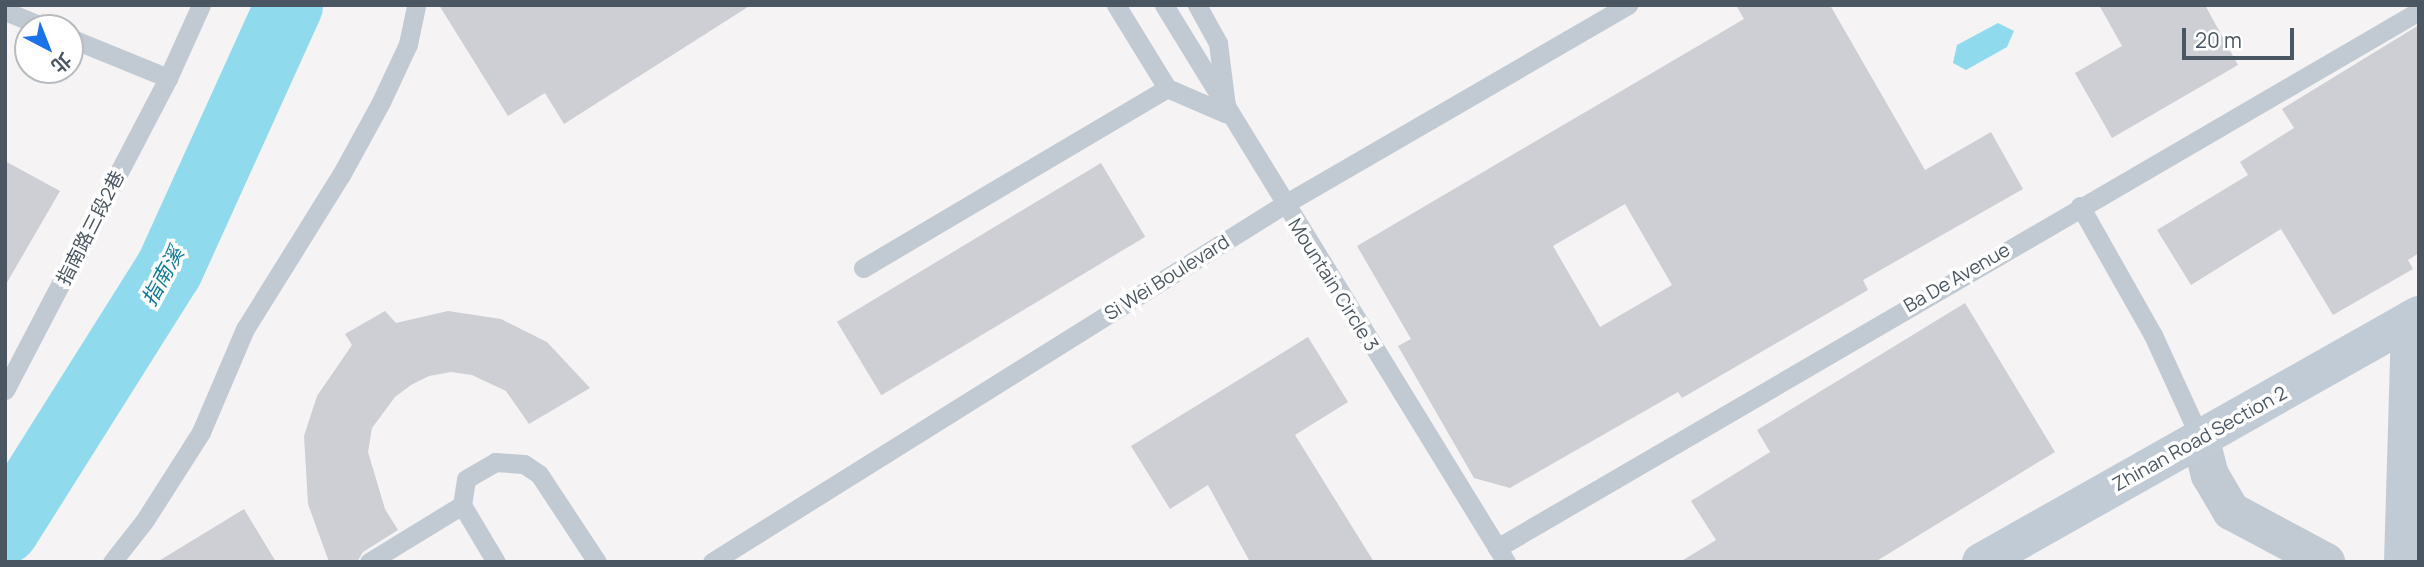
<!DOCTYPE html>
<html>
<head>
<meta charset="utf-8">
<style>
	body { margin:0 }
	#map { position:relative; width:2424px; height:567px; overflow:hidden; background:#f5f3f3; font-family:Manrope,"Noto Sans TC",sans-serif }
	div>[style] { position:absolute }
	.water>* { inset:0; background:#90daee }
	.river>* { height:68px; margin:-34px; padding:0 34px; transform-origin:34px; border-radius:34px; background:#90daee }
	.building>* { inset:0; background:#cdcfd5; transform-origin:0 0 }
	.lane>* { height:19px; margin:-9.5px; padding:0 9.5px; transform-origin:9.5px; border-radius:9.5px; background:#c1cad2 }
	.street>* { height:38px; margin:-19px; padding:0 19px; transform-origin:19px; border-radius:19px; background:#c1cad2 }
	.secondary>* { height:38px; margin:-19px; padding:0 19px; transform-origin:19px; border-radius:19px; background:#c1cbd6 }
	span { translate:-50% -50%; white-space:nowrap; text-align:center; line-height:1.15; -webkit-text-stroke:7px #fff; paint-order:stroke }
	.street-label { font-size:19px; color:#4a5661 }
	.water-label { font-size:21px; color:#0c7c9b; font-style:italic }
	.frame { position:absolute; inset:0; border:7px solid #4a5661; pointer-events:none }
	.north { position:absolute; left:14px; top:14px; width:70px; height:70px; box-sizing:border-box; background:#fff; border:2px solid #b7bbc0; border-radius:50%; rotate:138deg; font-size:19px; font-weight:700; line-height:28px; text-align:center; color:#4a5661 }
	.north::after { content:''; display:block; margin:auto; width:24px; height:32px; background:#1a73e8; clip-path:polygon(50% 0,100% 100%,50% 72%,0 100%) }
	.scale { position:absolute; left:2182px; top:28px; width:112px; height:32px; box-sizing:border-box; border:4px solid #4a5661; border-top:0; padding-left:9px; font-size:21px; line-height:24px; white-space:nowrap; color:#4a5661; -webkit-text-stroke:5px #fff; paint-order:stroke }
</style>
</head>
<body>
<div id="map">
	<div class="water">
		<i style="clip-path:polygon(1998px 23px,2014px 31px,2007px 47px,1966px 70px,1953px 63px,1957px 45px)"></i>
	</div>
	<div class="river">
		<i style="left:5px;top:530px;width:307px;rotate:-57.8deg"></i>
		<i style="left:169px;top:270px;width:291px;rotate:-65.6deg"></i>
	</div>
	<div class="building">
		<i style="clip-path:polygon(439px 5px,751px 5px,564px 124px,545px 93px,508px 116px)"></i>
		<i style="clip-path:polygon(evenodd,1736px 5px,1830px 5px,1925px 170px,1991px 132px,2023px 189px,1863px 280px,1868px 290px,1682px 398px,1678px 392px,1510px 488px,1474px 478px,1398px 346px,1411px 339px,1357px 246px,1744px 19px,1736px 5px,1625px 204px,1672px 285px,1600px 327px,1553px 246px,1625px 204px)"></i>
		<i style="clip-path:polygon(2099px 5px,2205px 5px,2238px 65px,2112px 138px,2075px 73px,2122px 46px)"></i>
		<i style="clip-path:polygon(2419px 25px,2419px 253px,2408px 260px,2413px 269px,2333px 315px,2281px 229px,2191px 285px,2157px 230px,2248px 175px,2240px 162px,2294px 128px,2282px 109px)"></i>
		<i style="clip-path:polygon(5px 161px,60px 191px,5px 286px)"></i>
		<i style="left:1101px;top:163px;width:86px;height:308px;rotate:59deg"></i>
		<i style="clip-path:polygon(1965px 303px,2055px 452px,1875px 562px,1680px 562px,1716px 540px,1691px 501px,1770px 452px,1757px 430px)"></i>
		<i style="clip-path:polygon(385px 311px,396px 323px,448px 311px,501px 319px,547px 342px,590px 388px,529px 424px,506px 391px,472px 375px,451px 372px,429px 376px,411px 385px,395px 397px,372px 428px,368px 452px,385px 509px,398px 530px,363px 552px,357px 562px,329px 562px,308px 504px,304px 436px,317px 396px,352px 345px,345px 334px)"></i>
		<i style="clip-path:polygon(1308px 337px,1348px 402px,1295px 435px,1374px 562px,1250px 562px,1208px 485px,1170px 509px,1131px 446px)"></i>
		<i style="clip-path:polygon(244px 509px,276px 562px,157px 562px)"></i>
	</div>
	<div class="lane">
		<i style="left:1116px;top:5px;width:97px;rotate:58.4deg"></i>
		<i style="left:1167px;top:88px;width:65px;rotate:23.4deg"></i>
		<i style="left:1164px;top:5px;width:654px;rotate:58.45deg"></i>
		<i style="left:1197px;top:5px;width:43px;rotate:61.1deg"></i>
		<i style="left:1218px;top:43px;width:64px;rotate:82.8deg"></i>
		<i style="left:5px;top:11px;width:44px;rotate:22.5deg"></i>
		<i style="left:70px;top:38px;width:106px;rotate:22.2deg"></i>
		<i style="left:2080px;top:206px;width:148px;rotate:60.5deg"></i>
		<i style="left:2153px;top:335px;width:115px;rotate:65.4deg"></i>
		<i style="left:863px;top:268px;width:353px;rotate:-30.6deg"></i>
		<i style="left:5px;top:390px;width:352px;rotate:-62.4deg"></i>
		<i style="left:168px;top:78px;width:80px;rotate:-65.7deg"></i>
		<i style="left:1497px;top:548px;width:1067px;rotate:-30.22deg"></i>
		<i style="left:112px;top:562px;width:53px;rotate:-51.8deg"></i>
		<i style="left:145px;top:520px;width:104px;rotate:-57.5deg"></i>
		<i style="left:201px;top:432px;width:112px;rotate:-66.9deg"></i>
		<i style="left:245px;top:329px;width:181px;rotate:-58.1deg"></i>
		<i style="left:341px;top:175px;width:83px;rotate:-61.3deg"></i>
		<i style="left:381px;top:102px;width:64px;rotate:-65deg"></i>
		<i style="left:408px;top:44px;width:40px;rotate:-78deg"></i>
		<i style="left:369px;top:562px;width:109px;rotate:-31.5deg"></i>
		<i style="left:496px;top:562px;width:66px;rotate:-120.8deg"></i>
		<i style="left:462px;top:505px;width:26px;rotate:-81deg"></i>
		<i style="left:466px;top:479px;width:34px;rotate:-30deg"></i>
		<i style="left:495px;top:462px;width:29px;rotate:4deg"></i>
		<i style="left:524px;top:464px;width:18px;rotate:34deg"></i>
		<i style="left:539px;top:474px;width:105px;rotate:56.6deg"></i>
		<i style="left:712px;top:562px;width:673px;rotate:-32.01deg"></i>
		<i style="left:1283px;top:205px;width:399px;rotate:-30.1deg"></i>
	</div>
	<div class="street">
		<i style="left:2201px;top:440px;width:36px;rotate:76deg"></i>
		<i style="left:2210px;top:475px;width:42px;rotate:59.7deg"></i>
		<i style="left:2231px;top:511px;width:108px;rotate:28.2deg"></i>
	</div>
	<div class="secondary">
		<i style="left:1981px;top:562px;width:503px;rotate:-29.42deg"></i>
		<i style="left:2403px;top:562px;width:242px;rotate:-88.3deg"></i>
	</div>
	<div class="street-label">
		<span style="left:91px;top:228px;rotate:-63deg">指南路三段2巷</span>
		<span style="left:1167px;top:278px;rotate:-32deg">Si Wei Boulevard</span>
		<span style="left:1957px;top:278px;rotate:-30deg">Ba De Avenue</span>
		<span style="left:1333px;top:285px;rotate:58deg">Mountain Circle 3</span>
		<span style="left:2200px;top:439px;rotate:-29deg">Zhinan Road Section 2</span>
	</div>
	<div class="water-label">
		<span style="left:162px;top:276px;rotate:-61deg">指南溪</span>
	</div>
	<div class="frame"></div>
	<div class="north">北</div>
	<div class="scale">20 m</div>
</div>
</body>
</html>
